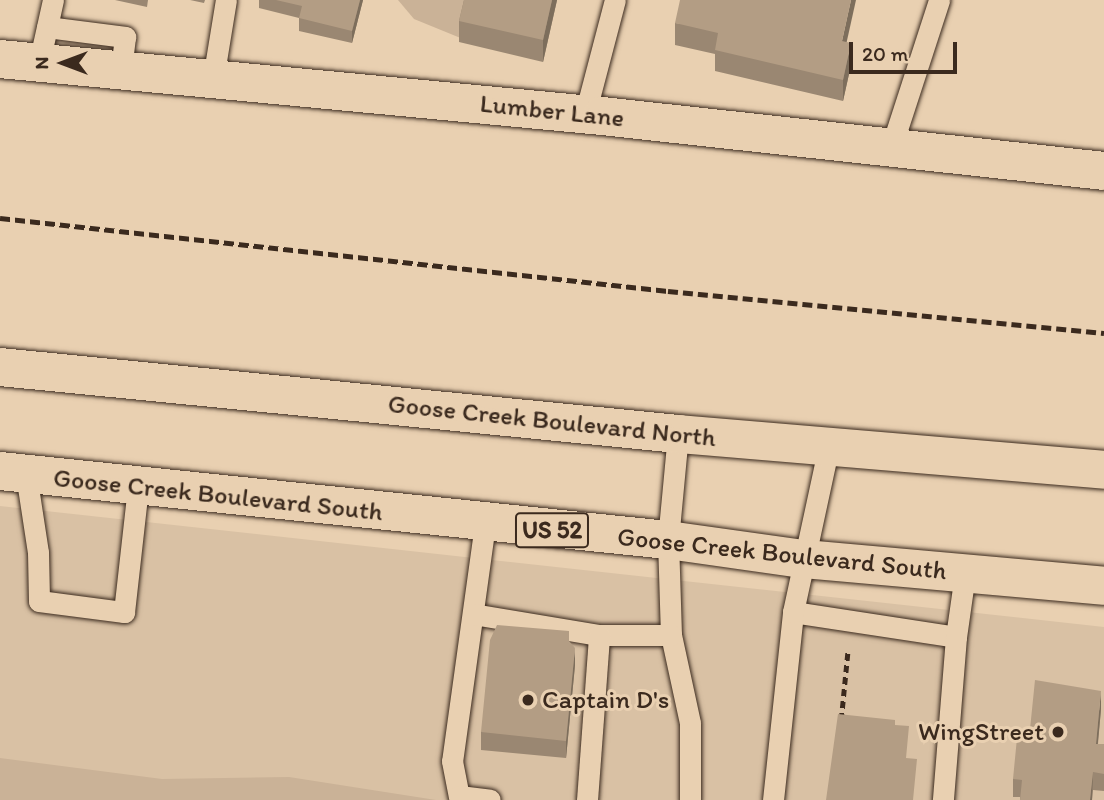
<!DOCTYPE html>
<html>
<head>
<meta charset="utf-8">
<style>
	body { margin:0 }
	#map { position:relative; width:1104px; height:800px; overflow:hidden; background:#e9d0b1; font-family:Itim,sans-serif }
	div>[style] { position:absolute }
	.built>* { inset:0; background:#d9c1a4 }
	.green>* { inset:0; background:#cab297 }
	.path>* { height:4.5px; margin-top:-2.25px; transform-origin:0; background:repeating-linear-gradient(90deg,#3b2a1e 0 7px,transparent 0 12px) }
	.roads { filter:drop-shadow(0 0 2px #3b2a1e) drop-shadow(0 0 2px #3b2a1e) }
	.lane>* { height:21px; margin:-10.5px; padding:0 10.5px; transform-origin:10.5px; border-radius:10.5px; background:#e9d0b1 }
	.street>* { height:38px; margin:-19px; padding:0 19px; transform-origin:19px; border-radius:19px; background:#e9d0b1 }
	.highway>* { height:38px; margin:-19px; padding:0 19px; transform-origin:19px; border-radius:19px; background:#e9d0b1 }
	.rail>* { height:5px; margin-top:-2.5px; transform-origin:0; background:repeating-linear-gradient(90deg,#3b2a1e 0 10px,transparent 0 15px) }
	.wall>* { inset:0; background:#9a8772 }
	.shaded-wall>* { inset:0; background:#7d6e5c }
	.building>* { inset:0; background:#b39d84 }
	.dots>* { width:19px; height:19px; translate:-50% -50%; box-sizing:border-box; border:4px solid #e9d0b1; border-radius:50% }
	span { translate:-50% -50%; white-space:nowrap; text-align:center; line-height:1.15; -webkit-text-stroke:6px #e9d0b1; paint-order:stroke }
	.shield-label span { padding:2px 5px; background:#e9d0b1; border:2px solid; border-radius:5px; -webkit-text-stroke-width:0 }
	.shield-label { font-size:24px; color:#3b2a1e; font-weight:700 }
	.street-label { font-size:26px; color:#3b2a1e }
	.poi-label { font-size:26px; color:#3b2a1e }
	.left { translate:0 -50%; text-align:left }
	.right { translate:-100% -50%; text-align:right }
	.north { position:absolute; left:28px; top:28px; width:70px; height:70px; -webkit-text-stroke:5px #e9d0b1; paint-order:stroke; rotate:270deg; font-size:19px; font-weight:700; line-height:28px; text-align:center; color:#3b2a1e }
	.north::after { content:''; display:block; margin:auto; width:24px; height:32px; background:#3b2a1e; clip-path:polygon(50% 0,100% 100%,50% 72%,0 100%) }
	.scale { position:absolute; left:849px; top:42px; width:108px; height:32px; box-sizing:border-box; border:4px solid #3b2a1e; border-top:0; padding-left:9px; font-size:21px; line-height:24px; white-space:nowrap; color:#3b2a1e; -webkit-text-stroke:5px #e9d0b1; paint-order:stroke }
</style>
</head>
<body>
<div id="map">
	<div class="built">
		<i style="clip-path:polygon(0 506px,1104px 627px,1104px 800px,0 800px)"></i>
	</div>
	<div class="green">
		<i style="clip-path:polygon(398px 0,472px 0,463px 39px,414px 19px)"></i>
		<i style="clip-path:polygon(0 758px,162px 779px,289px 777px,436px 800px,0 800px)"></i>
	</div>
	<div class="path">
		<i style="left:841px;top:720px;width:71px;rotate:-84.4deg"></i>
	</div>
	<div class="roads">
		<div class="lane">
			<i style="left:47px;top:27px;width:79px;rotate:7.3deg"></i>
			<i style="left:125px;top:37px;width:33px;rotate:97deg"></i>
			<i style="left:39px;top:63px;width:65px;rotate:-77.5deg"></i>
			<i style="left:213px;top:79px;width:80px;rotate:-80.7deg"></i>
			<i style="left:585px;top:114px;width:118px;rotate:-75.3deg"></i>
			<i style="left:891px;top:148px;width:156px;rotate:-72deg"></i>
			<i style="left:678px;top:434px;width:106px;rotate:95.4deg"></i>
			<i style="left:668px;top:540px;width:95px;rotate:88.2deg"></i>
			<i style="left:671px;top:635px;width:90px;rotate:77.8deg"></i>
			<i style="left:690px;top:723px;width:77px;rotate:90deg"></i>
			<i style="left:26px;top:474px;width:79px;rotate:81.3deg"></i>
			<i style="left:38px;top:552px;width:49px;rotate:88.8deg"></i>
			<i style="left:39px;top:601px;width:86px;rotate:7.4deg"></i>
			<i style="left:124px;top:612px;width:126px;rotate:-83.6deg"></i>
			<i style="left:485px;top:524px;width:239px;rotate:97.9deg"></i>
			<i style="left:452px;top:761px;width:36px;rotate:79deg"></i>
			<i style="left:459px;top:796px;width:31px;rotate:7deg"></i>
			<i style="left:793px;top:612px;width:165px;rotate:8.7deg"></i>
			<i style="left:956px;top:637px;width:164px;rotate:94.6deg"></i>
			<i style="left:473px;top:614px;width:128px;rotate:9.5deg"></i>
			<i style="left:599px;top:635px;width:72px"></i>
			<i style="left:956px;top:637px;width:64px;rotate:-81.9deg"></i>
			<i style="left:587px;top:800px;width:165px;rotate:-85.8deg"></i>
			<i style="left:773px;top:800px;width:189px;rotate:-83.9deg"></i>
			<i style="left:793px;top:612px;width:170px;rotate:-77.8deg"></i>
		</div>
		<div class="street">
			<i style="left:0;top:59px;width:605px;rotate:5.41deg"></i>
			<i style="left:602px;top:116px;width:505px;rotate:6.25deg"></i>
		</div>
		<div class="highway">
			<i style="left:0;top:367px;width:681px;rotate:5.64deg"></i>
			<i style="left:678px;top:434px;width:428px;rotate:4.8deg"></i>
			<i style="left:0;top:471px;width:672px;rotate:5.9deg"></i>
			<i style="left:668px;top:540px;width:137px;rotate:8deg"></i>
			<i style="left:804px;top:559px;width:301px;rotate:5.1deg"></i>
		</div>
	</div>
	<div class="rail">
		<i style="left:0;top:218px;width:672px;rotate:6.24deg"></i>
		<i style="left:668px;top:291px;width:438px;rotate:5.5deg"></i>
	</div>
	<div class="wall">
		<i style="clip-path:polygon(115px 0,148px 0,147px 7px)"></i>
		<i style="clip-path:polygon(190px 0,205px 0,204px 3px)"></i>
		<i style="clip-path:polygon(259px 0,363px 0,352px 43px,299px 31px,299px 18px,259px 8px)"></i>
		<i style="clip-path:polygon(464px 0,557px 0,543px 62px,459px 42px,459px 21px)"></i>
		<i style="clip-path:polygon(675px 23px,846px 42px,851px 65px,843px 101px,715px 71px,715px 54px,675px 45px)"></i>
		<i style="clip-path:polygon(569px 641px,575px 665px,566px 758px,481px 750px,481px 732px)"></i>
		<i style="clip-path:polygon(1101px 709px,1098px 744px,1104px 744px,1104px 791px,1093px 790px,1092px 800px,1020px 800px,1020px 797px,1013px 797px,1013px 779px)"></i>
	</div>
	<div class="shaded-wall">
		<i style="clip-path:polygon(360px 0,363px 0,352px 43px,352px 31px)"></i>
		<i style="clip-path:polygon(552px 0,557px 0,543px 62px,543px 40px)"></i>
		<i style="clip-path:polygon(851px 0,856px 0,842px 63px,842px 41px)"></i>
		<i style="clip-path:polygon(851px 43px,851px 65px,843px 101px,843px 80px)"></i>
		<i style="clip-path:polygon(575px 648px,575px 665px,566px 758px,566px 741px)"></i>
		<i style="clip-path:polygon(1101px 691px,1101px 709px,1096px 761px,1096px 744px)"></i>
		<i style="clip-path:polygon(1093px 772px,1092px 800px,1090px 800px)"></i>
	</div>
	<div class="building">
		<i style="clip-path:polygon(276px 0,360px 0,352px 31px,299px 18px,302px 6px)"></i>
		<i style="clip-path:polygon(464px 0,552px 0,543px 40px,459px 21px)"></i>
		<i style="clip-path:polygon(680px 0,851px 0,842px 41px,851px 43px,843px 80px,715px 50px,718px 33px,675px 23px)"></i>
		<i style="clip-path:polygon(497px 625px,569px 631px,569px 641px,575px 648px,566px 741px,481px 732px,490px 640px)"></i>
		<i style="clip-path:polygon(1035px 680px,1101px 691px,1096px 744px,1104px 744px,1104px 774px,1093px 772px,1090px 800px,1020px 800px,1022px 780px,1013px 779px,1017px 738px,1029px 739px)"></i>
		<i style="clip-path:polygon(838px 714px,895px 720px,895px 725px,909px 726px,906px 758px,917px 759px,913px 800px,826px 800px)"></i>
	</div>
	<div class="dots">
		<i style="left:528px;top:700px;background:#3b2a1e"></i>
		<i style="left:1058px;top:732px;background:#3b2a1e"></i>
	</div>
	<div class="shield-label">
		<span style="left:552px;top:530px">US 52</span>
	</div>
	<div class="street-label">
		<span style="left:552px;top:111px;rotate:6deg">Lumber Lane</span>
		<span style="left:552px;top:421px;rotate:6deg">Goose Creek Boulevard North</span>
		<span style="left:218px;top:495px;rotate:6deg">Goose Creek Boulevard South</span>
		<span style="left:782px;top:554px;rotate:6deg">Goose Creek Boulevard South</span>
	</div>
	<div class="poi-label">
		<span class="left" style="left:542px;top:700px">Captain D's</span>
		<span class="right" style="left:1044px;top:732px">WingStreet</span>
	</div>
	<div class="north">N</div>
	<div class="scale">20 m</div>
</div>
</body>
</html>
